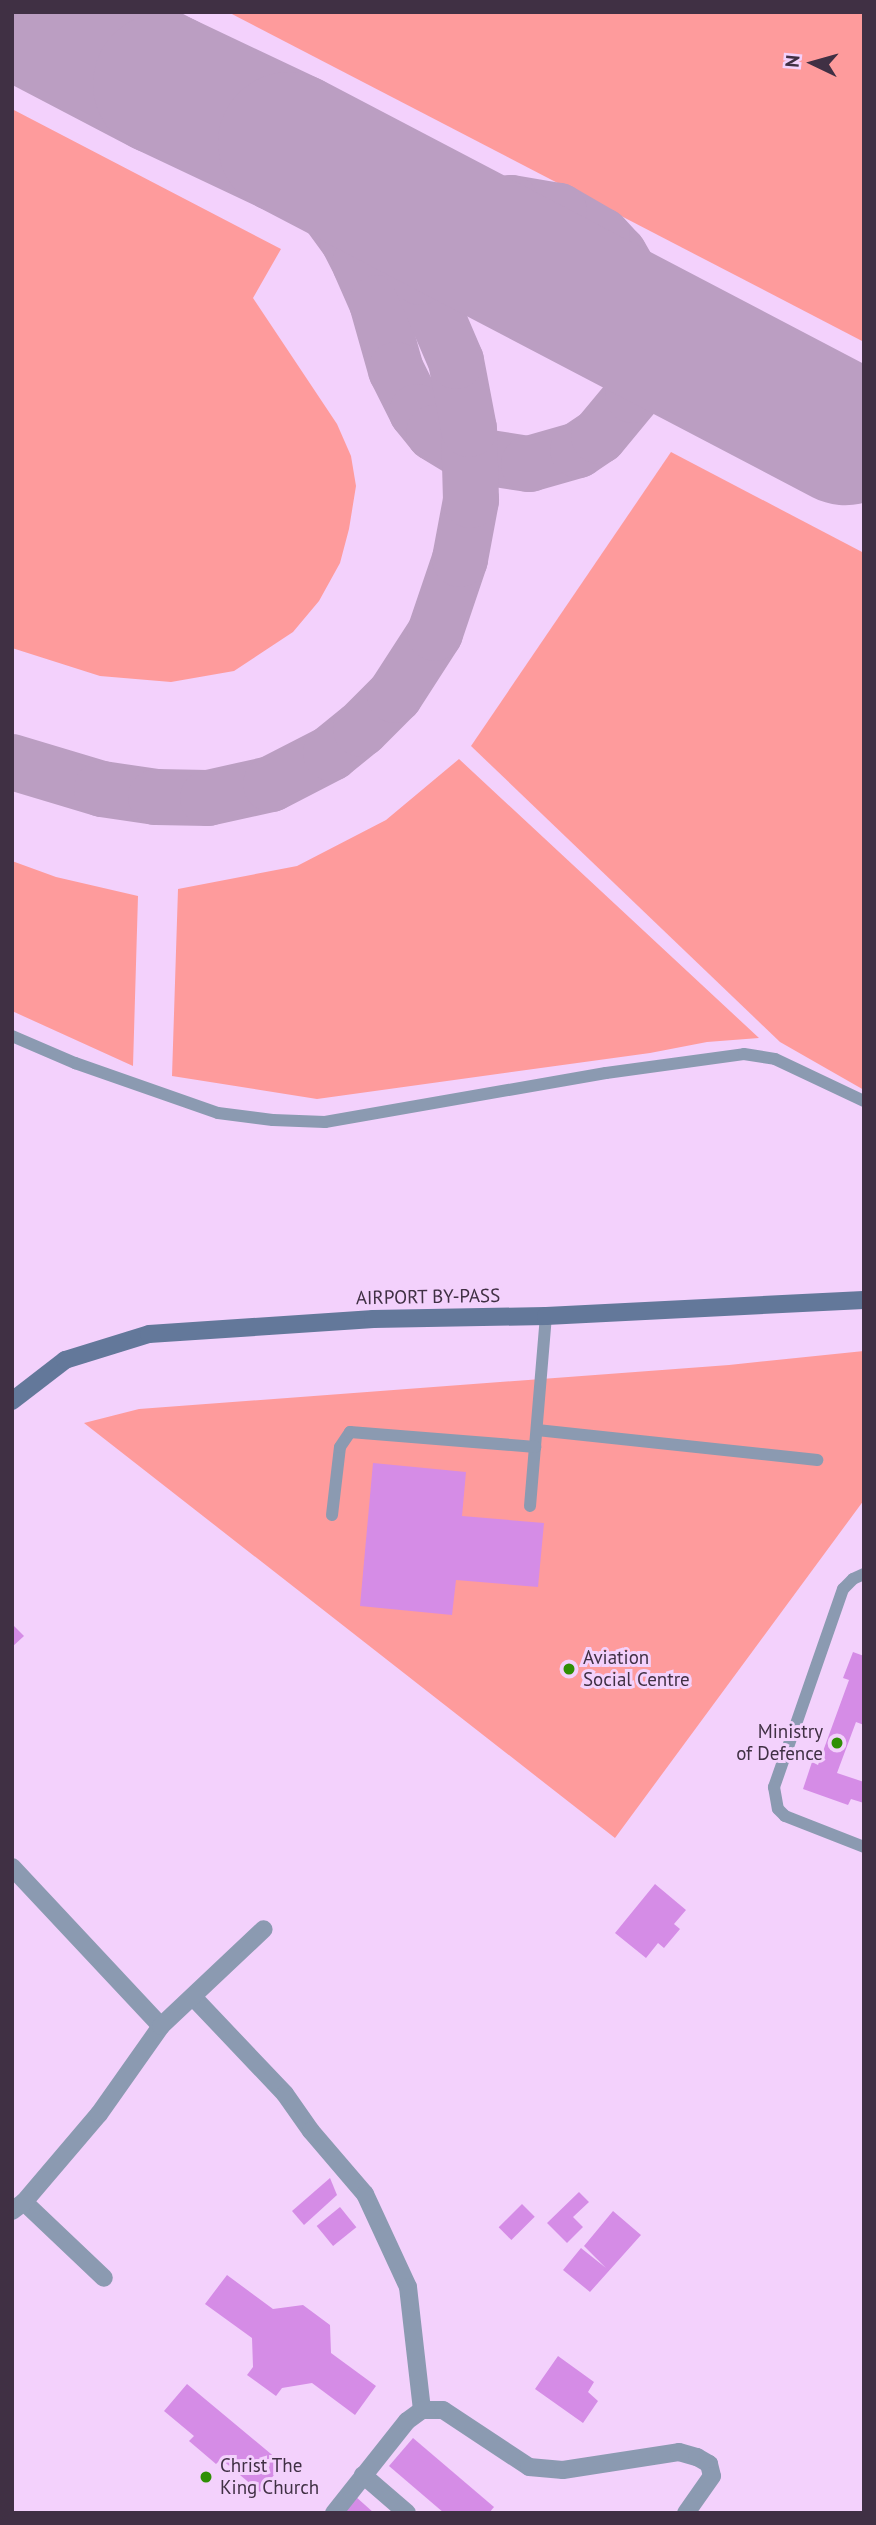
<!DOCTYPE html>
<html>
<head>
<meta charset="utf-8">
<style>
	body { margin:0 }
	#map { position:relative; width:876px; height:2525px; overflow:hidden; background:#f3d1fc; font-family:"PT Sans",sans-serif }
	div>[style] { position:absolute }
	.green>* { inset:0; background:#fe9b9c }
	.taxiway>* { height:56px; margin:-28px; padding:0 28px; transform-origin:28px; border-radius:28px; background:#bb9ec2 }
	.runway>* { height:142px; margin:-71px; padding:0 71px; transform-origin:71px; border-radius:71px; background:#bb9ec2 }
	.building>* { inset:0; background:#d58ce6; transform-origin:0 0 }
	.service>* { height:12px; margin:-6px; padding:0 6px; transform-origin:6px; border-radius:6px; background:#8b9ab1 }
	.minor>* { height:18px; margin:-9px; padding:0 9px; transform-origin:9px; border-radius:9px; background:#8b9ab1 }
	.secondary>* { height:18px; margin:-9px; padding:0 9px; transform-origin:9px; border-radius:9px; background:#63789a }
	.dots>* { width:19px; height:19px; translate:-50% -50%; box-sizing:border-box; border:4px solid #f3d1fc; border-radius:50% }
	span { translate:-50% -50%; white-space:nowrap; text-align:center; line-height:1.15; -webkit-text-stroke:6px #f3d1fc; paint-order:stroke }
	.street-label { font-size:19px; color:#403044 }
	.poi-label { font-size:19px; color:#403044 }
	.left { translate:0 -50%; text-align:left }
	.right { translate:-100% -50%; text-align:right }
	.frame { position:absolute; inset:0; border:14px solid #403044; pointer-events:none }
	.north { position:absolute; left:778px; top:28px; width:70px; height:70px; -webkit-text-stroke:5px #f3d1fc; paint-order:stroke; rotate:275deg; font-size:19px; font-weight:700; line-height:28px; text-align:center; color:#403044 }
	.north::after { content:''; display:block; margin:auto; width:24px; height:32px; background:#403044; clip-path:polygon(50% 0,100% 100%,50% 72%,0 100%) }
</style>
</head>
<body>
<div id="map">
	<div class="green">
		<i style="clip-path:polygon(228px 12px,864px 12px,864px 342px)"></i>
		<i style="clip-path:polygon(12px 109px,281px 249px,253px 298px,337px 424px,351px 456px,356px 486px,349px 529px,340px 563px,319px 601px,293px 632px,234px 671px,171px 682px,100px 676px,12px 648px)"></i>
		<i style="clip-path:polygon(671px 452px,864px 553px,864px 1090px,780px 1042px,471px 746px)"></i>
		<i style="clip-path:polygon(459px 759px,759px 1038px,707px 1042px,650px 1053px,317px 1099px,172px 1076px,178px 889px,297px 866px,386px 820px)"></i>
		<i style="clip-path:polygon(12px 861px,56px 877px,138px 896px,133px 1066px,12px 1011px)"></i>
		<i style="clip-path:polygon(864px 1351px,864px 1500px,615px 1838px,84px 1423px,139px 1409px,729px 1365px)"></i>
	</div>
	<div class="taxiway">
		<i style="left:164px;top:84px;width:85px;rotate:29deg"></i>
		<i style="left:238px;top:125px;width:52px;rotate:38deg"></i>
		<i style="left:279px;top:157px;width:49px;rotate:45.8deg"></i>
		<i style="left:313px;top:192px;width:59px;rotate:53.9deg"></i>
		<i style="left:348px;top:240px;width:27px;rotate:63deg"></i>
		<i style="left:360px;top:264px;width:43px;rotate:66.4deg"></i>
		<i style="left:377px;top:303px;width:70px;rotate:74.2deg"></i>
		<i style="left:396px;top:370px;width:47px;rotate:63.4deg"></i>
		<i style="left:417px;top:412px;width:27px;rotate:51deg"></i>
		<i style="left:434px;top:433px;width:42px;rotate:31.4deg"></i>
		<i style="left:470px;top:455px;width:60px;rotate:8.7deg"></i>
		<i style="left:529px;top:464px;width:51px;rotate:-15.9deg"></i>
		<i style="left:578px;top:450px;width:25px;rotate:-34deg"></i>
		<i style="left:599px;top:436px;width:53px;rotate:-50.3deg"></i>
		<i style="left:633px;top:395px;width:25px;rotate:-74deg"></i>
		<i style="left:640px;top:371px;width:62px;rotate:-86.3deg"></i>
		<i style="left:644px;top:309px;width:25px;rotate:-106deg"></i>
		<i style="left:637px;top:285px;width:36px;rotate:-120deg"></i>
		<i style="left:619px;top:254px;width:25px;rotate:-133deg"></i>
		<i style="left:602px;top:236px;width:50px;rotate:-149.8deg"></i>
		<i style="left:559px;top:211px;width:49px;rotate:-170.5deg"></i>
		<i style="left:511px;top:203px;width:38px;rotate:174deg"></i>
		<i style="left:473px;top:207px;width:114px;rotate:-166.8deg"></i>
		<i style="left:12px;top:762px;width:94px;rotate:16.7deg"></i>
		<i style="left:102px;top:789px;width:55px;rotate:8.4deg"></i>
		<i style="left:156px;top:797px;width:52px;rotate:1.1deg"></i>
		<i style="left:208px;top:798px;width:65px;rotate:-12.5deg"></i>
		<i style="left:271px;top:784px;width:68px;rotate:-27.3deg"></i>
		<i style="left:331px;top:753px;width:38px;rotate:-39deg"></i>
		<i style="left:361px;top:729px;width:48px;rotate:-45deg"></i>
		<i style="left:395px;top:695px;width:74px;rotate:-57.2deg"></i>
		<i style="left:435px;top:633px;width:78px;rotate:-71.3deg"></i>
		<i style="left:460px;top:559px;width:60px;rotate:-79.4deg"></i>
		<i style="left:471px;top:500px;width:71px;rotate:-91.6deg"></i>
		<i style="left:469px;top:429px;width:69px;rotate:-100.8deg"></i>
		<i style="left:456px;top:361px;width:91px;rotate:-113.2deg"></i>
		<i style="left:420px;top:277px;width:44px;rotate:-124.8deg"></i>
		<i style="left:395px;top:241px;width:56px;rotate:-132.8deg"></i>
		<i style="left:357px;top:200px;width:29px;rotate:-139deg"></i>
	</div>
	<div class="runway">
		<i style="left:26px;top:12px;width:156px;rotate:27.6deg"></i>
		<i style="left:164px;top:84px;width:138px;rotate:25.3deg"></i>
		<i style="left:289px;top:143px;width:628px;rotate:27.63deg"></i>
	</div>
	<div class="building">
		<i style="clip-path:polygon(373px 1463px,466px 1472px,462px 1516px,544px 1523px,538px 1587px,456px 1580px,452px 1615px,360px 1606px)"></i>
		<i style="clip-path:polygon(12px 1624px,24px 1636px,12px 1647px)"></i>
		<i style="clip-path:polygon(853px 1652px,864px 1656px,864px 1725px,856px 1722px,837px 1773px,864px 1782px,864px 1803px,851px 1799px,848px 1805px,803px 1789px,812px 1762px,818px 1765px,849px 1680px,843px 1678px)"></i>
		<i style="clip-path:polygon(655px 1884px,686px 1910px,674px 1924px,680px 1929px,664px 1948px,658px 1943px,646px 1958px,615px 1933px)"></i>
		<i style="clip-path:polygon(330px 2178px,337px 2195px,304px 2225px,292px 2211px)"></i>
		<i style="clip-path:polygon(579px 2192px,589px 2202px,573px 2217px,583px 2227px,567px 2243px,547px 2223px)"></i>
		<i style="left:522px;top:2204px;width:18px;height:33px;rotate:45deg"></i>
		<i style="left:340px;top:2207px;width:26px;height:30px;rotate:51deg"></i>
		<i style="clip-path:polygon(613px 2211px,641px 2235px,590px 2292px,563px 2270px,581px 2248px,606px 2268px,584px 2246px)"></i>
		<i style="clip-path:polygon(227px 2275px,273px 2309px,303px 2305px,330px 2325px,331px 2353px,376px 2386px,355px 2415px,312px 2383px,282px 2388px,276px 2396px,247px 2375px,253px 2367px,252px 2338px,205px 2304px)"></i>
		<i style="clip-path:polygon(558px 2356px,594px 2382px,588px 2392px,598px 2401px,583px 2423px,535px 2389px)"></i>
		<i style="clip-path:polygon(187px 2384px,283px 2464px,260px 2492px,221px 2459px,216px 2464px,189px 2441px,194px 2436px,164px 2411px)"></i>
		<i style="clip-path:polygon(413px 2438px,494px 2507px,489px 2513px,444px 2513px,389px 2466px)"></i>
		<i style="clip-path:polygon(355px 2496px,374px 2513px,341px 2513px)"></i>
	</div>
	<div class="service">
		<i style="left:12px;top:1036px;width:69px;rotate:23.2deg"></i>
		<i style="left:75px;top:1063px;width:151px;rotate:19.3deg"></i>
		<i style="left:218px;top:1113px;width:55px;rotate:7.3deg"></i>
		<i style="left:273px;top:1120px;width:52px;rotate:2.2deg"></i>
		<i style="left:325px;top:1122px;width:285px;rotate:-9.9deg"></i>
		<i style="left:606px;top:1073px;width:139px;rotate:-7.8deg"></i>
		<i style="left:744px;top:1054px;width:31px;rotate:9deg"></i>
		<i style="left:775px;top:1059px;width:98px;rotate:25.3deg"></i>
		<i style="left:537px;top:1430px;width:282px;rotate:6.1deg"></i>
		<i style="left:530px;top:1506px;width:191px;rotate:-85.2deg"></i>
		<i style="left:332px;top:1515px;width:68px;rotate:-83.3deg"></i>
		<i style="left:340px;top:1447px;width:18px;rotate:-56deg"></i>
		<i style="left:350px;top:1432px;width:186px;rotate:4.6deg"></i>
		<i style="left:864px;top:1574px;width:12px;rotate:156deg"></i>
		<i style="left:853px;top:1579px;width:14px;rotate:135deg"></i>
		<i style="left:843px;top:1589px;width:210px;rotate:109.2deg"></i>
		<i style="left:774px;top:1787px;width:22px;rotate:80deg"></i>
		<i style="left:778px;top:1809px;width:10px;rotate:45deg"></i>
		<i style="left:785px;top:1816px;width:85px;rotate:21.4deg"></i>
	</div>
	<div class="minor">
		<i style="left:12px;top:1867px;width:218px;rotate:46.9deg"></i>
		<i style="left:194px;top:1998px;width:132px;rotate:46.5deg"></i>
		<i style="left:285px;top:2094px;width:45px;rotate:54.9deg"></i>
		<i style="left:311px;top:2131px;width:83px;rotate:49.4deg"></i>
		<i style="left:365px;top:2194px;width:102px;rotate:65.2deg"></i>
		<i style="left:408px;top:2287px;width:124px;rotate:83.5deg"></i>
		<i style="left:24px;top:2202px;width:110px;rotate:43.5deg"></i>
		<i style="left:12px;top:2211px;width:15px;rotate:-37deg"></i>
		<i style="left:24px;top:2202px;width:116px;rotate:-49.6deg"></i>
		<i style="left:99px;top:2114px;width:108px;rotate:-54.8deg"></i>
		<i style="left:161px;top:2026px;width:141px;rotate:-43.3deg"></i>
		<i style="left:363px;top:2475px;width:58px;rotate:40.8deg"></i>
		<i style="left:334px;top:2513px;width:117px;rotate:-51.6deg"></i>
		<i style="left:407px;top:2421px;width:19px;rotate:-36deg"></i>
		<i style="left:422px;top:2410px;width:21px"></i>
		<i style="left:443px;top:2410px;width:103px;rotate:33.5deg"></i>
		<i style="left:529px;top:2467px;width:34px;rotate:5deg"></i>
		<i style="left:563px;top:2470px;width:117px;rotate:-8.8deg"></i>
		<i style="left:679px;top:2452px;width:19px;rotate:16deg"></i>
		<i style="left:697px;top:2457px;width:14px;rotate:30deg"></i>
		<i style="left:709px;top:2464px;width:12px;rotate:76deg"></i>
		<i style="left:712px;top:2476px;width:45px;rotate:125.1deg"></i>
	</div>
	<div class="secondary">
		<i style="left:12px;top:1401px;width:67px;rotate:-37.7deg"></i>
		<i style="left:65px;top:1360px;width:88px;rotate:-17.2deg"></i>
		<i style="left:149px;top:1334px;width:225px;rotate:-3.8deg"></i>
		<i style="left:373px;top:1319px;width:173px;rotate:-1deg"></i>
		<i style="left:546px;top:1316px;width:318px;rotate:-2.9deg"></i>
	</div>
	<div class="dots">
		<i style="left:569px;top:1669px;background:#2f8f05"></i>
		<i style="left:837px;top:1743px;background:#2f8f05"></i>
		<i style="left:206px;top:2477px;background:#2f8f05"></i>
	</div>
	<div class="street-label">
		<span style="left:428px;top:1297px;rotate:-1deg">AIRPORT BY-PASS</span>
	</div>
	<div class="poi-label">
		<span class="left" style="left:583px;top:1669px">Aviation<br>Social Centre</span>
		<span class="right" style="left:823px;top:1743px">Ministry<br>of Defence</span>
		<span class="left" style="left:220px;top:2477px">Christ The<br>King Church</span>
	</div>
	<div class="frame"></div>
	<div class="north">N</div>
</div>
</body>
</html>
